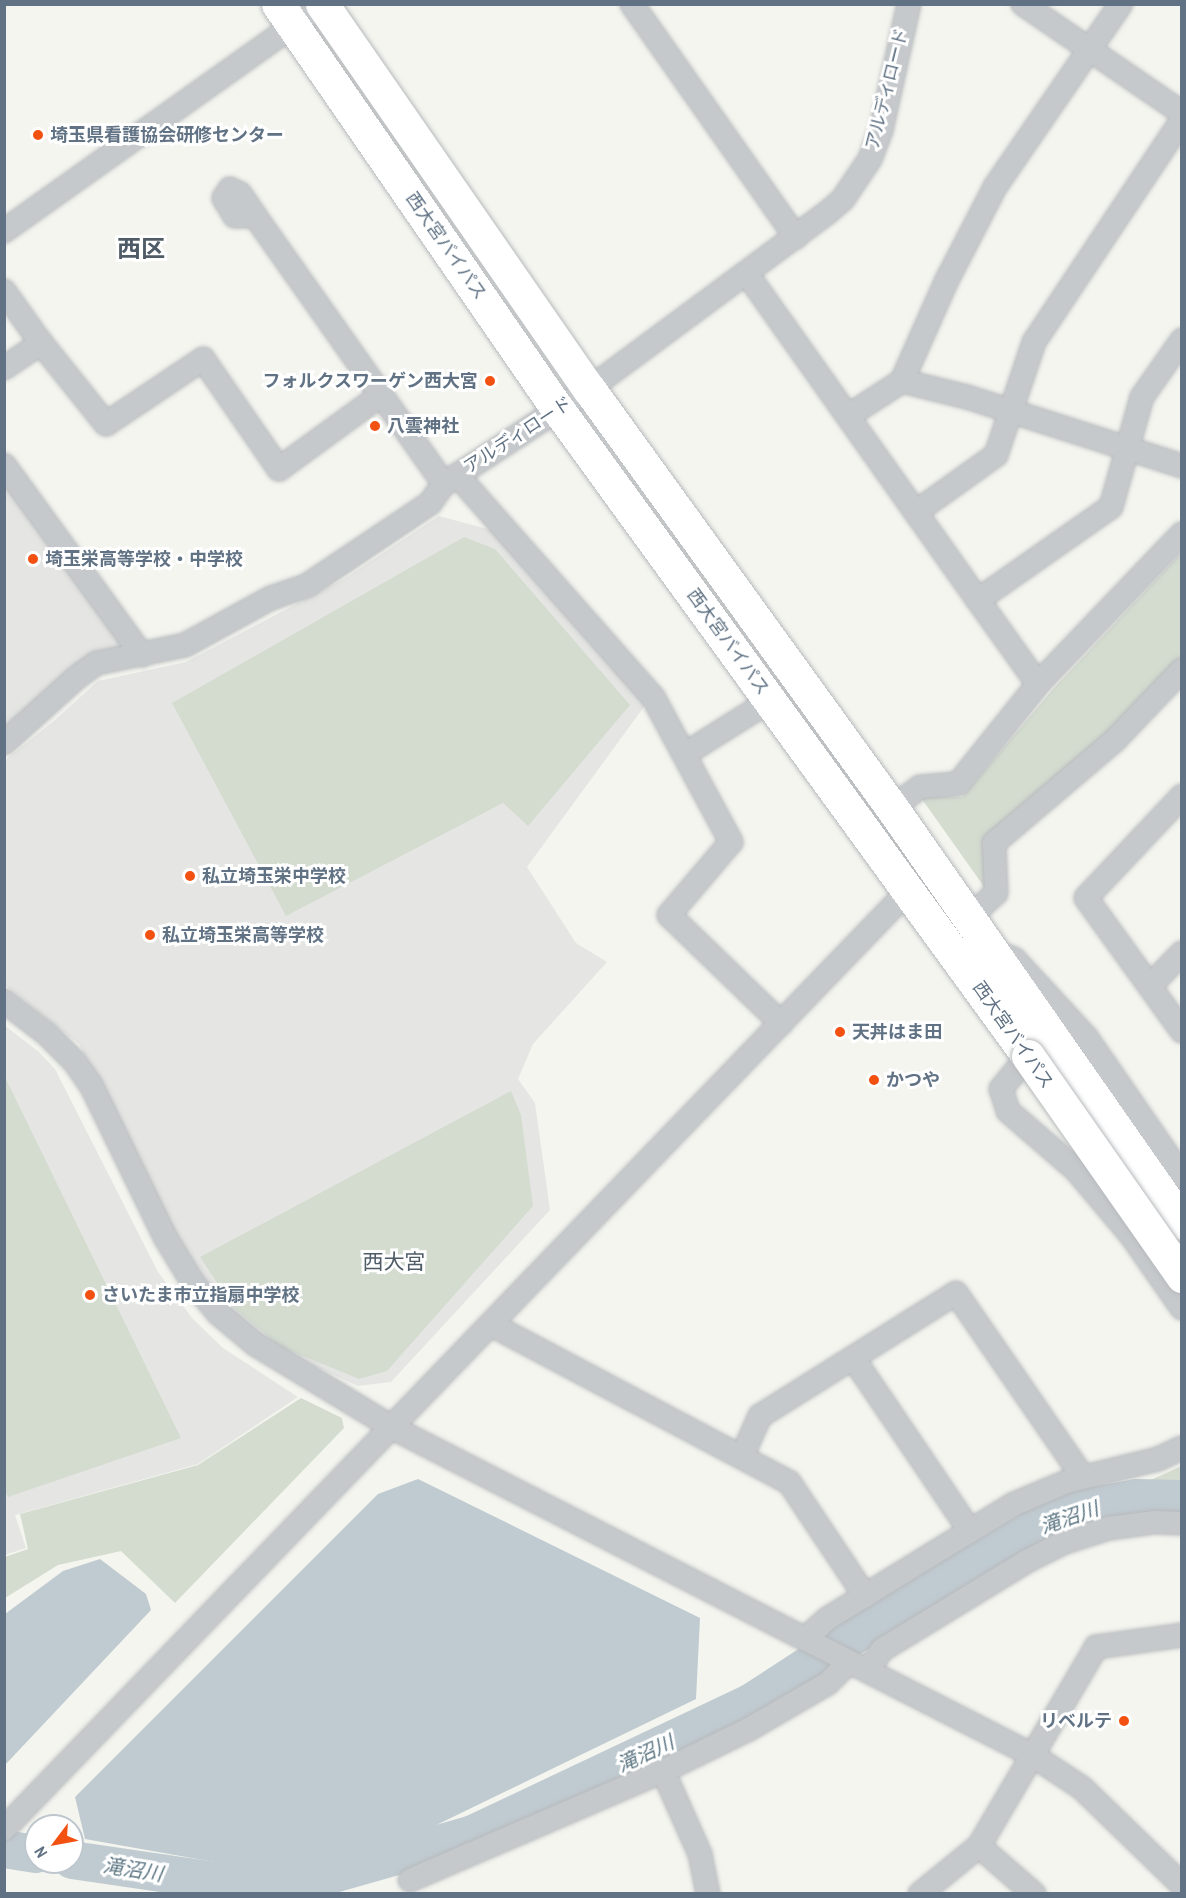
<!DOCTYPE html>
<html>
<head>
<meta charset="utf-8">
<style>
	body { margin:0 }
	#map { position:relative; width:1186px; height:1898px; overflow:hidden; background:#f4f5ef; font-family:"Archivo Narrow","Noto Sans JP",sans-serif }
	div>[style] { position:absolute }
	.built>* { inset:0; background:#e5e6e3 }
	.green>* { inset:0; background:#d4dcd0 }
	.water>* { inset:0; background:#c0cbd1 }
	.river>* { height:38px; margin:-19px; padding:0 19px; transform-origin:19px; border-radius:19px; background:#c0cbd1 }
	.roads { filter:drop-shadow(0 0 2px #b7babd) drop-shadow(0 0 2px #b7babd) }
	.minor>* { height:22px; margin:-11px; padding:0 11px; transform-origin:11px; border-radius:11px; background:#c6c9cc }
	.highway>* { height:33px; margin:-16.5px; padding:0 16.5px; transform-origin:16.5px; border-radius:16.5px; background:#fff }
	.bridges { filter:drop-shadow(0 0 2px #b7babd) drop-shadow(0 0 2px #b7babd) }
	.highway-bridge>* { height:33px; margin:-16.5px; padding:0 16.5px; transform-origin:16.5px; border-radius:16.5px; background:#fff }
	.dots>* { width:16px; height:16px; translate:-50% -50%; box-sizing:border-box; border:3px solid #fff; border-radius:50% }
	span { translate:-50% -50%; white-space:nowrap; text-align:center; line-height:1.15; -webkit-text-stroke:6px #fff; paint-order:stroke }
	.street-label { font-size:18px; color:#607284 }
	.poi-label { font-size:18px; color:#607284; font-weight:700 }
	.left { translate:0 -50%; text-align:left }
	.right { translate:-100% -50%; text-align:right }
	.water-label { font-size:20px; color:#5b7582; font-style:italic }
	.quarter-label { font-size:21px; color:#4f5c68 }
	.district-label { font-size:24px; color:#4f5c68; font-weight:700 }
	.frame { position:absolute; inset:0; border:6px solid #607284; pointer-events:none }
	.north { position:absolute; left:24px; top:1814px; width:60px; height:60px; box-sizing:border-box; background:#fff; border:2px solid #bfc7ce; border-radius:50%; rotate:238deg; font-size:16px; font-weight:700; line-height:24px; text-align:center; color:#607284 }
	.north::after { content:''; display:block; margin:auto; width:21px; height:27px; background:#f35111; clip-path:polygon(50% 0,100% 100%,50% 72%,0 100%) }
</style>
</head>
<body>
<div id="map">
	<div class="built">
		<i style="clip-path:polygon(4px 478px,120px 641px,118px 647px,91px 653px,5px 729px)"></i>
		<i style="clip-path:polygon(439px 516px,495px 531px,646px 704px,527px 867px,576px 943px,607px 962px,533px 1044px,518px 1079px,535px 1103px,550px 1210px,391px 1382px,358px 1386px,282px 1351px,231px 1311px,188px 1261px,79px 1044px,5px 985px,4px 761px,55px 720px,98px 681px,186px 662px,344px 579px)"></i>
		<i style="clip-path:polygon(4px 1025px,39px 1052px,55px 1069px,158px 1272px,192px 1318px,223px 1348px,298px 1397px,198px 1464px,15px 1515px,26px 1548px,5px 1555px)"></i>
	</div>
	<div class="green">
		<i style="clip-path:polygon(464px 537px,495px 549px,630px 705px,528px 826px,503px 803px,286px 916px,172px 703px)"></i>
		<i style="clip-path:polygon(1181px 553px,1181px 660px,1104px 739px,987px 839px,985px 888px,919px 795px,962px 797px,1053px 689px)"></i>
		<i style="clip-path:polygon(4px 1075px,181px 1438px,8px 1497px,4px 1488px)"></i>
		<i style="clip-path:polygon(511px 1091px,521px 1115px,533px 1206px,387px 1371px,359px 1379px,281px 1347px,233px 1307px,200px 1257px)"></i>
		<i style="clip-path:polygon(301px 1398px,342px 1418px,344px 1428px,175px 1603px,121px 1551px,58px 1565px,5px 1598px,5px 1557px,28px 1549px,20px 1514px,198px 1465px)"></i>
		<i style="clip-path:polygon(1181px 1466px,1181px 1486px,1143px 1483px,1162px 1475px)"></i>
	</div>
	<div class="water">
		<i style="clip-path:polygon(418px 1479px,700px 1618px,696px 1699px,391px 1847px,275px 1873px,85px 1839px,75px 1797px,378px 1494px)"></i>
		<i style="clip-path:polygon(100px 1559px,146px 1594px,151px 1610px,5px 1765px,5px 1614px,63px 1571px)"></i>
	</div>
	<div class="river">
		<i style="left:4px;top:1849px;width:32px;rotate:9deg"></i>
		<i style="left:72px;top:1860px;width:207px;rotate:8.3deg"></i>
		<i style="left:277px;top:1890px;width:204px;rotate:-15.9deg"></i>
		<i style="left:473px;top:1834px;width:309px;rotate:-25.3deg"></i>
		<i style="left:752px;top:1702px;width:117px;rotate:-33.1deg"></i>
		<i style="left:850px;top:1638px;width:212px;rotate:-30.9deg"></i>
		<i style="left:1032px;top:1529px;width:49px;rotate:-24deg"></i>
		<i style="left:1077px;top:1509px;width:61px;rotate:-10.4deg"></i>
		<i style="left:1137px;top:1498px;width:45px;rotate:1.3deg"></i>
	</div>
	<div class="roads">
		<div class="minor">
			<i style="left:632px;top:4px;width:285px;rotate:54.9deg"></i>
			<i style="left:1023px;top:4px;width:193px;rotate:34.4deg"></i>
			<i style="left:255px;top:216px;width:27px;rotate:-124deg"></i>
			<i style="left:240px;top:194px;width:11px;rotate:-153deg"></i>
			<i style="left:230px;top:189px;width:11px;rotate:124deg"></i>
			<i style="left:224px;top:198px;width:21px;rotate:59deg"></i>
			<i style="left:235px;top:216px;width:20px"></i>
			<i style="left:255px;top:216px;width:328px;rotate:54.8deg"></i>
			<i style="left:4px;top:231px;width:392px;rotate:-35.4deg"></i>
			<i style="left:747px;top:274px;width:400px;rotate:54.7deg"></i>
			<i style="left:978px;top:600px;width:162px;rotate:-35deg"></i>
			<i style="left:1111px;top:507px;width:114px;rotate:-74.3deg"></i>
			<i style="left:1142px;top:397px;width:70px;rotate:-54.9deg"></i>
			<i style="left:4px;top:291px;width:64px;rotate:54.6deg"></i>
			<i style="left:41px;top:343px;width:104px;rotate:51.3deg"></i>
			<i style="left:106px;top:424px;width:117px;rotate:-33.8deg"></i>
			<i style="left:203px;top:359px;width:134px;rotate:55.4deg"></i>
			<i style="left:279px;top:469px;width:126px;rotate:-36deg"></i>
			<i style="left:4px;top:368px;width:45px;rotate:-34deg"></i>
			<i style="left:902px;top:381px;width:67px;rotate:13.8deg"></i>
			<i style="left:967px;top:397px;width:226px;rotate:17.8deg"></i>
			<i style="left:848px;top:416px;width:64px;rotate:-32.9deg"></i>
			<i style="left:902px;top:381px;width:111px;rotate:-66deg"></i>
			<i style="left:947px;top:280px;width:105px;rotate:-62.7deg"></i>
			<i style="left:995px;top:187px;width:222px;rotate:-55.5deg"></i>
			<i style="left:4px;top:465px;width:235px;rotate:54deg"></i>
			<i style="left:457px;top:475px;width:296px;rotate:48.6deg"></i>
			<i style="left:653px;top:697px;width:165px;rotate:61.7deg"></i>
			<i style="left:731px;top:842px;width:96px;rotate:130.3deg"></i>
			<i style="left:669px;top:915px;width:156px;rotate:44deg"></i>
			<i style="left:916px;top:512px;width:98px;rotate:-35.5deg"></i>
			<i style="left:996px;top:455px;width:119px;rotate:-71.4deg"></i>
			<i style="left:1034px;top:342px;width:267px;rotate:-56.3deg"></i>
			<i style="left:978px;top:600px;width:103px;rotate:54.5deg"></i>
			<i style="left:1038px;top:684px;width:208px;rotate:-46.2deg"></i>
			<i style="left:4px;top:743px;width:97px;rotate:-42.1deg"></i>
			<i style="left:76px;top:678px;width:26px;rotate:-36deg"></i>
			<i style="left:97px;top:663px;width:90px;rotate:-11.6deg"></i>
			<i style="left:185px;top:645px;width:98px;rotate:-28.7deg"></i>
			<i style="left:271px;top:598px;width:39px;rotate:-19deg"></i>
			<i style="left:308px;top:585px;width:147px;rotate:-33.9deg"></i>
			<i style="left:430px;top:503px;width:24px;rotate:-54deg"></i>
			<i style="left:444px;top:484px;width:173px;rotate:-33.2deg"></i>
			<i style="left:589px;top:389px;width:296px;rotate:-36.5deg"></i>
			<i style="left:827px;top:213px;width:21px;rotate:-41deg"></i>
			<i style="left:843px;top:199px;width:48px;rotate:-56deg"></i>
			<i style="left:870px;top:159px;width:31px;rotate:-69deg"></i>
			<i style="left:881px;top:130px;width:129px;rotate:-77.5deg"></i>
			<i style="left:685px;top:754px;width:102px;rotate:-32.1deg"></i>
			<i style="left:1182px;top:796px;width:140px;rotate:133.3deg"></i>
			<i style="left:1086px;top:898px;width:164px;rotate:54.2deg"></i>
			<i style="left:892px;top:808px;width:35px;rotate:-37deg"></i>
			<i style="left:920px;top:787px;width:38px;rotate:-5deg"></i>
			<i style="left:958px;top:784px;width:128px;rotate:-51.3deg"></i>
			<i style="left:969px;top:918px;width:37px;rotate:-43deg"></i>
			<i style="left:996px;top:893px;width:50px;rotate:-92.3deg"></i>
			<i style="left:994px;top:843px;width:159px;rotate:-40.4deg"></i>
			<i style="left:1115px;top:740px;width:97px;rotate:-46.3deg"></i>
			<i style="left:1006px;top:956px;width:9px;rotate:21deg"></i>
			<i style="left:1014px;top:959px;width:106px;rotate:47.3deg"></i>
			<i style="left:1086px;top:1037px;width:169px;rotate:55.4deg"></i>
			<i style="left:1150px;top:986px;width:46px;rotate:-45.9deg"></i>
			<i style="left:4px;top:1001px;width:54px;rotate:37.5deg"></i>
			<i style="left:47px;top:1034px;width:38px;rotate:45deg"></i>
			<i style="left:74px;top:1061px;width:29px;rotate:55deg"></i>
			<i style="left:91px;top:1085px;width:169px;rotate:64deg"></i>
			<i style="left:165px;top:1237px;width:54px;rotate:58.7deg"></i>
			<i style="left:193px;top:1283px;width:39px;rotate:50deg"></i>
			<i style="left:218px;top:1313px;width:48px;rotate:40deg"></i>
			<i style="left:255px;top:1344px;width:162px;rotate:31.3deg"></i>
			<i style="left:393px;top:1428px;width:718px;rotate:27.1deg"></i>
			<i style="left:1032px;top:1755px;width:60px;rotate:33.4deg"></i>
			<i style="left:1082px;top:1788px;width:139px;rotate:44.1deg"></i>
			<i style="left:1028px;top:1056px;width:43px;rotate:129.3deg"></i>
			<i style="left:1001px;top:1089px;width:23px;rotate:72deg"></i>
			<i style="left:1008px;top:1111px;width:90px;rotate:40.9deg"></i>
			<i style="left:1076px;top:1170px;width:85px;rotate:49.8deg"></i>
			<i style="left:1131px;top:1235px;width:89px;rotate:55.1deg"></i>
			<i style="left:492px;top:1325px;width:336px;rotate:27.9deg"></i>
			<i style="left:789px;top:1482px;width:137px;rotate:56.3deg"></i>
			<i style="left:853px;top:1358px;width:209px;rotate:55.9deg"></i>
			<i style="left:742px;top:1456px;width:44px;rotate:-65.8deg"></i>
			<i style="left:760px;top:1416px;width:231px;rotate:-32.1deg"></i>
			<i style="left:956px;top:1293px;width:224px;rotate:55.4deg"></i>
			<i style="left:805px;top:1639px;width:30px;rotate:-42deg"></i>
			<i style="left:827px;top:1619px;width:217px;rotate:-31.6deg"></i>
			<i style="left:1012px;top:1505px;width:62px;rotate:-22.8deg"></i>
			<i style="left:1069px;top:1481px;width:92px;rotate:-13.9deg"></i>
			<i style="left:1158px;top:1459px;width:26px;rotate:-25deg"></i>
			<i style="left:867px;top:1670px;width:26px;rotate:-53deg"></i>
			<i style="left:883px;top:1649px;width:169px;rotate:-31.4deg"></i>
			<i style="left:1027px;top:1561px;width:42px;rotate:-26.6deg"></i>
			<i style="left:1065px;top:1542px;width:46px;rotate:-17.7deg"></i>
			<i style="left:1109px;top:1528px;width:45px;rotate:-7.6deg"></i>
			<i style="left:1154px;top:1522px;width:28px;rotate:2deg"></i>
			<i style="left:663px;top:1771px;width:91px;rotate:66deg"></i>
			<i style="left:700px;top:1854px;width:41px;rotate:78.7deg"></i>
			<i style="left:4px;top:1829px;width:1304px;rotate:-46.06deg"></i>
			<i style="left:410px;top:1880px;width:275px;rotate:-23.3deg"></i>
			<i style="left:663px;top:1771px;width:96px;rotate:-26deg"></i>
			<i style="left:749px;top:1729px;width:91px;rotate:-30.2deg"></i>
			<i style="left:828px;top:1683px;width:30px;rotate:-45deg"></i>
			<i style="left:920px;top:1894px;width:76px;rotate:-39.1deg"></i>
			<i style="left:1034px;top:1894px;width:73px;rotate:-138.9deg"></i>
			<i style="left:979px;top:1846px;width:231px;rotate:-59.5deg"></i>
			<i style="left:1096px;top:1647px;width:87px;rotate:-7.9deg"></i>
		</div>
		<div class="highway">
			<i style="left:278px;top:4px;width:491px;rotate:55.4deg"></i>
			<i style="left:557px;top:408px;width:801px;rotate:53.99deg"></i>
			<i style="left:322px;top:4px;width:469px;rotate:55.3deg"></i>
			<i style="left:589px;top:389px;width:517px;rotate:54.13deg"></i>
			<i style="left:892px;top:808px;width:506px;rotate:55.05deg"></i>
		</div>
	</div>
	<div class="bridges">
		<div class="highway-bridge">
			<i style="left:1028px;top:1056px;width:269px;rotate:55deg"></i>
		</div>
	</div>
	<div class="dots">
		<i style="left:38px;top:135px;background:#f35111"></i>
		<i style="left:490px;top:381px;background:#f35111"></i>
		<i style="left:375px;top:426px;background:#f35111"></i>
		<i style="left:33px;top:559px;background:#f35111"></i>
		<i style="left:190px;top:876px;background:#f35111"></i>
		<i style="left:150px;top:935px;background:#f35111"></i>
		<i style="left:840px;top:1032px;background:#f35111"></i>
		<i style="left:874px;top:1080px;background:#f35111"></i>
		<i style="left:90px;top:1295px;background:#f35111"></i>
		<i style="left:1124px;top:1721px;background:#f35111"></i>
	</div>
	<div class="street-label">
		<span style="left:887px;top:89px;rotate:-76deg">アルディロード</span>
		<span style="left:446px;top:246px;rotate:55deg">西大宮バイパス</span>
		<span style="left:518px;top:435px;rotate:-33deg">アルディロード</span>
		<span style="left:728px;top:642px;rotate:54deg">西大宮バイパス</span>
		<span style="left:1013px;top:1035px;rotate:55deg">西大宮バイパス</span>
	</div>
	<div class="poi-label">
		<span class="left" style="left:50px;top:135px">埼玉県看護協会研修センター</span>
		<span class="right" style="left:478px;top:381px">フォルクスワーゲン西大宮</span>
		<span class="left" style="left:387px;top:426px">八雲神社</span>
		<span class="left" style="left:45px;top:559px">埼玉栄高等学校・中学校</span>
		<span class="left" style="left:202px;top:876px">私立埼玉栄中学校</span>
		<span class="left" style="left:162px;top:935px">私立埼玉栄高等学校</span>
		<span class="left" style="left:852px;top:1032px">天丼はま田</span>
		<span class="left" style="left:886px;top:1080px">かつや</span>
		<span class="left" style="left:102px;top:1295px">さいたま市立指扇中学校</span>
		<span class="right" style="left:1112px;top:1721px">リベルテ</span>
	</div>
	<div class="water-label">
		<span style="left:1069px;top:1517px;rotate:-19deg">滝沼川</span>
		<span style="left:645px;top:1753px;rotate:-25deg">滝沼川</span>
		<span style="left:133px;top:1869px;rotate:9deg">滝沼川</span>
	</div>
	<div class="quarter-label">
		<span style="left:394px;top:1262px">西大宮</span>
	</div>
	<div class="district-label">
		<span style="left:141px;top:249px">西区</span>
	</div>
	<div class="frame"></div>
	<div class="north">N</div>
</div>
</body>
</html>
